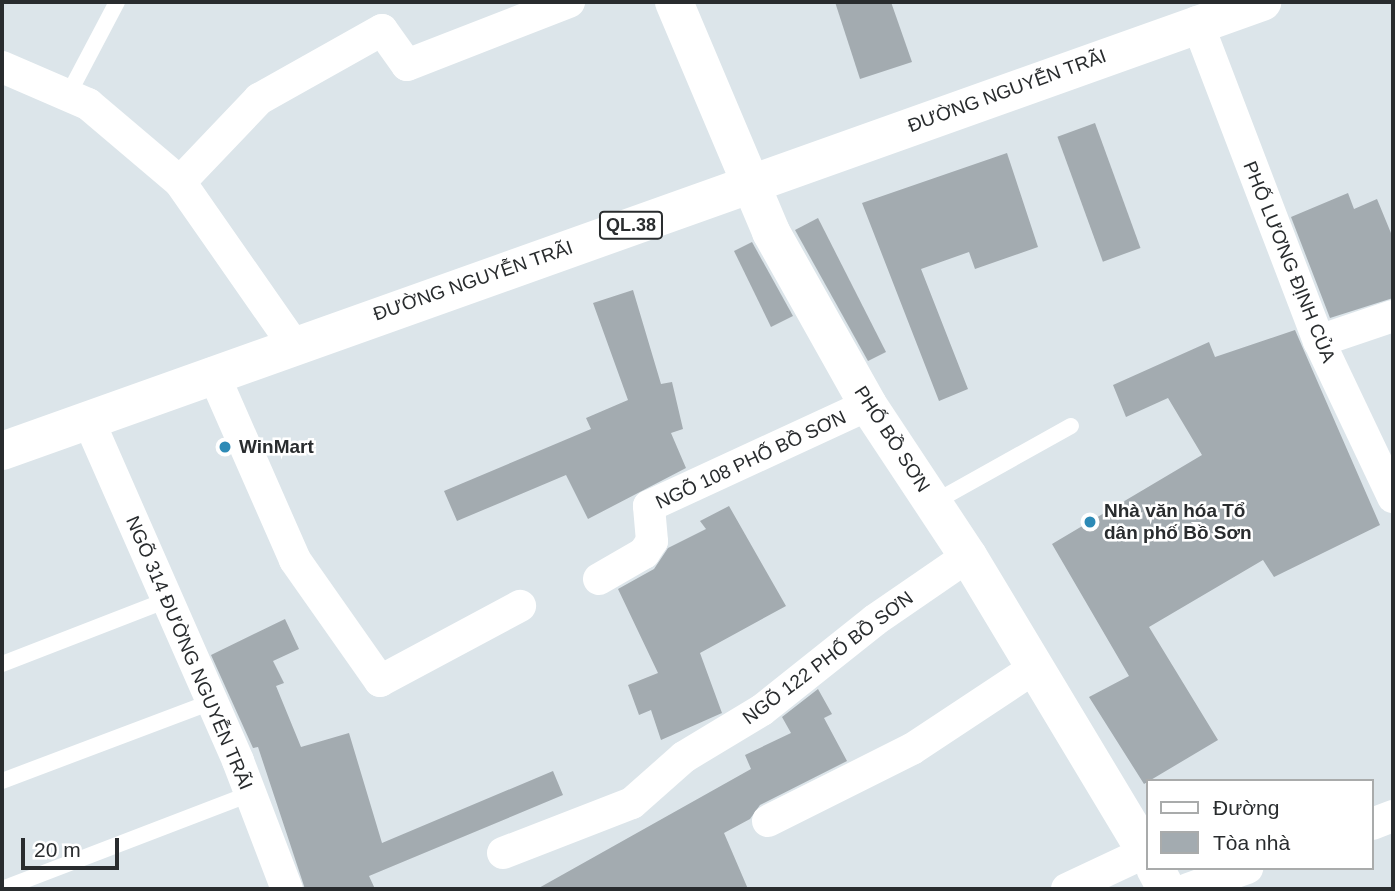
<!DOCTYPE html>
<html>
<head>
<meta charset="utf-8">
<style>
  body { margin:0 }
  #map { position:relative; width:1395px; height:891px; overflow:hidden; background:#dce5ea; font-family:Helvetica,sans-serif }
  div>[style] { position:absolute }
  .building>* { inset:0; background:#a3abb0; transform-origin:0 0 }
  .service>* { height:16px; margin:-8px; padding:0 8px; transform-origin:8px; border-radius:8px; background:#fff }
  .minor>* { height:32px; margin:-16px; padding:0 16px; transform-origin:16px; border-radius:16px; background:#fff }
  .tertiary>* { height:38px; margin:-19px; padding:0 19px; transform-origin:19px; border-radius:19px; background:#fff }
  .trunk>* { height:38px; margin:-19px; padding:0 19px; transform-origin:19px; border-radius:19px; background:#fff }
  .dots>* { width:19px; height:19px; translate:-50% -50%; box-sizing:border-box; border:4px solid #fff; border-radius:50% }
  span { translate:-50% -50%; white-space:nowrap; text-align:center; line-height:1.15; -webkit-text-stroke:5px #fff; paint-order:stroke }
  .shield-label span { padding:2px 5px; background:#fff; border:2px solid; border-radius:5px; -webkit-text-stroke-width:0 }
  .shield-label { font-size:18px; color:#292c2e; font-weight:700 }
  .street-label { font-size:19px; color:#292c2e }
  .poi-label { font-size:19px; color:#292c2e; font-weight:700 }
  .left { translate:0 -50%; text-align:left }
  .frame { position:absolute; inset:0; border:4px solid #292c2e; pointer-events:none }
  .legend { position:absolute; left:1146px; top:779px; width:228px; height:91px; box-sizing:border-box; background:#fff; border:2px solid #a9abab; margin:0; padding:9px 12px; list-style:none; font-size:21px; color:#292c2e }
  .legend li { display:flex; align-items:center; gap:14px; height:35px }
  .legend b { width:35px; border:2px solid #a9abab }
  .scale { position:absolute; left:21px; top:838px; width:98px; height:32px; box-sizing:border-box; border:4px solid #292c2e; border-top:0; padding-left:9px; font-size:21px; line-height:24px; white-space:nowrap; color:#292c2e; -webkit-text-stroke:5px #fff; paint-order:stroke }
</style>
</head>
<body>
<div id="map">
  <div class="building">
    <div style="clip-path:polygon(835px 2px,891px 2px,912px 62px,860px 79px)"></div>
    <div style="left:1095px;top:123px;width:133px;height:40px;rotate:70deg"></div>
    <div style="clip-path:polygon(1007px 153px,1038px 247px,975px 269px,969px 252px,921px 269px,968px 389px,939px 401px,862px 203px)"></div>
    <div style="clip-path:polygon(1348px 193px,1354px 209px,1377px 199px,1393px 238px,1393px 298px,1330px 318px,1291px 217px)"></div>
    <div style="clip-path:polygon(818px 218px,886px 352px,868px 361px,795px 230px)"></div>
    <div style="clip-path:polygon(752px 242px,793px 316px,771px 327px,734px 251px)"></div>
    <div style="clip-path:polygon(633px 290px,661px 384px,672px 382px,683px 429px,671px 433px,686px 468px,588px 519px,566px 475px,457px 521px,444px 491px,591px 429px,586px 418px,628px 400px,593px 303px)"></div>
    <div style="clip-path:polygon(1295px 330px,1380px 525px,1274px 577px,1263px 560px,1149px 627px,1218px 740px,1144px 784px,1089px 697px,1129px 676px,1052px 544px,1202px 455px,1168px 398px,1126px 417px,1113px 385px,1209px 342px,1215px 357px)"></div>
    <div style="clip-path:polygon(729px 506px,786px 606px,700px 653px,722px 713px,661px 740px,651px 710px,639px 715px,628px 685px,658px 673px,618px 589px,654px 569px,668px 548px,706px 529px,700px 521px)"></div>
    <div style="clip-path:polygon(285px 619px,299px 649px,273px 661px,284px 683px,276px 686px,301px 747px,349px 733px,382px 843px,553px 771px,563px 795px,369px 876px,375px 889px,305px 889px,258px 747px,253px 748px,211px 655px)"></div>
    <div style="clip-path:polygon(818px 689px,832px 714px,824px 718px,847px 761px,760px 805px,750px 819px,724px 833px,748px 889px,537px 889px,751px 769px,745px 755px,791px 733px,782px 717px)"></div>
  </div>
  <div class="service">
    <div style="left:68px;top:95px;width:105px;rotate:-62.2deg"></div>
    <div style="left:933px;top:503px;width:158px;rotate:-29.2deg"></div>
    <div style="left:2px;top:664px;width:177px;rotate:-21.2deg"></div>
    <div style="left:2px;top:781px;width:223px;rotate:-20.7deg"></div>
    <div style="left:2px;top:889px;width:266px;rotate:-21deg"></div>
  </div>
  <div class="minor">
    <div style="left:1197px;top:22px;width:342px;rotate:69.1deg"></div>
    <div style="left:1319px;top:341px;width:173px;rotate:64.6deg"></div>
    <div style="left:2px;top:67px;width:94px;rotate:23.3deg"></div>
    <div style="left:88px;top:104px;width:121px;rotate:40.3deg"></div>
    <div style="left:180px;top:182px;width:198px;rotate:55.1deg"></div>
    <div style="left:180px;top:182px;width:115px;rotate:-46.4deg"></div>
    <div style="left:259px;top:99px;width:141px;rotate:-29.3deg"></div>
    <div style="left:382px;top:30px;width:43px;rotate:54.5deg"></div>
    <div style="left:407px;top:65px;width:174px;rotate:-21.3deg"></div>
    <div style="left:1319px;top:341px;width:78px;rotate:-18.7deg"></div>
    <div style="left:213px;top:373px;width:204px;rotate:66.3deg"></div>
    <div style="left:295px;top:560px;width:148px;rotate:54.9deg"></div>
    <div style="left:380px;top:681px;width:159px;rotate:-28.2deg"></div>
    <div style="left:88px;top:419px;width:373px;rotate:66.3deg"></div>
    <div style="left:238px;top:761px;width:137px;rotate:69.1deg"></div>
    <div style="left:599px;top:579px;width:52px;rotate:-30deg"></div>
    <div style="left:644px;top:553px;width:14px;rotate:-56deg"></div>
    <div style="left:652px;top:541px;width:35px;rotate:-95deg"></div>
    <div style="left:649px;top:506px;width:241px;rotate:-24.8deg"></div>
    <div style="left:768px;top:821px;width:161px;rotate:-26.6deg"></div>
    <div style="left:912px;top:749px;width:149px;rotate:-33.5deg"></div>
    <div style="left:1372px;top:824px;width:22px;rotate:-21deg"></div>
    <div style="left:503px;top:853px;width:138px;rotate:-21.2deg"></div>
    <div style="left:632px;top:803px;width:69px;rotate:-41.5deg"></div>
    <div style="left:684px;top:757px;width:91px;rotate:-31.1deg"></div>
    <div style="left:762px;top:710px;width:144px;rotate:-38.5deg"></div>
    <div style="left:875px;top:620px;width:113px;rotate:-34.5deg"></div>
    <div style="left:1067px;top:889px;width:87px;rotate:-25.1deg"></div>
    <div style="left:1188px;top:889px;width:63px;rotate:-19.6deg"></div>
  </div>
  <div class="tertiary">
    <div style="left:674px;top:2px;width:250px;rotate:67.1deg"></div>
    <div style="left:771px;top:232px;width:198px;rotate:60.7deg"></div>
    <div style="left:868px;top:405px;width:181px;rotate:56.5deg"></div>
    <div style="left:968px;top:556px;width:350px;rotate:59deg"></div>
    <div style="left:1155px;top:868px;width:24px;rotate:62deg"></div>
  </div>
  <div class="trunk">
    <div style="left:2px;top:451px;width:1338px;rotate:-19.61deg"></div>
  </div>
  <div class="dots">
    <div style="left:225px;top:447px;background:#2d8ab6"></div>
    <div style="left:1090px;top:522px;background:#2d8ab6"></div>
  </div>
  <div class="shield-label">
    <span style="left:631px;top:225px">QL.38</span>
  </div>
  <div class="street-label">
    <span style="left:1007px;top:91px;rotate:-20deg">ĐƯỜNG NGUYỄN TRÃI</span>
    <span style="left:1289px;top:262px;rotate:68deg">PHỐ LƯƠNG ĐỊNH CỦA</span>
    <span style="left:473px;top:281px;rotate:-19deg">ĐƯỜNG NGUYỄN TRÃI</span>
    <span style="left:892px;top:439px;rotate:57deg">PHỐ BỒ SƠN</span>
    <span style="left:751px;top:460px;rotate:-25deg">NGÕ 108 PHỐ BỒ SƠN</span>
    <span style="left:189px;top:653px;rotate:67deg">NGÕ 314 ĐƯỜNG NGUYỄN TRÃI</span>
    <span style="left:828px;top:658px;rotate:-37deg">NGÕ 122 PHỐ BỒ SƠN</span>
  </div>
  <div class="poi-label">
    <span class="left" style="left:239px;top:447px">WinMart</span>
    <span class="left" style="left:1104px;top:522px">Nhà văn hóa Tổ<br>dân phố Bồ Sơn</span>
  </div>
  <div class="frame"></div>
  <ul class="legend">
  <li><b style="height:9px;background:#fff"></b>Đường</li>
  <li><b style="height:19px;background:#a3abb0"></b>Tòa nhà</li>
  </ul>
  <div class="scale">20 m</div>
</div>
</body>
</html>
